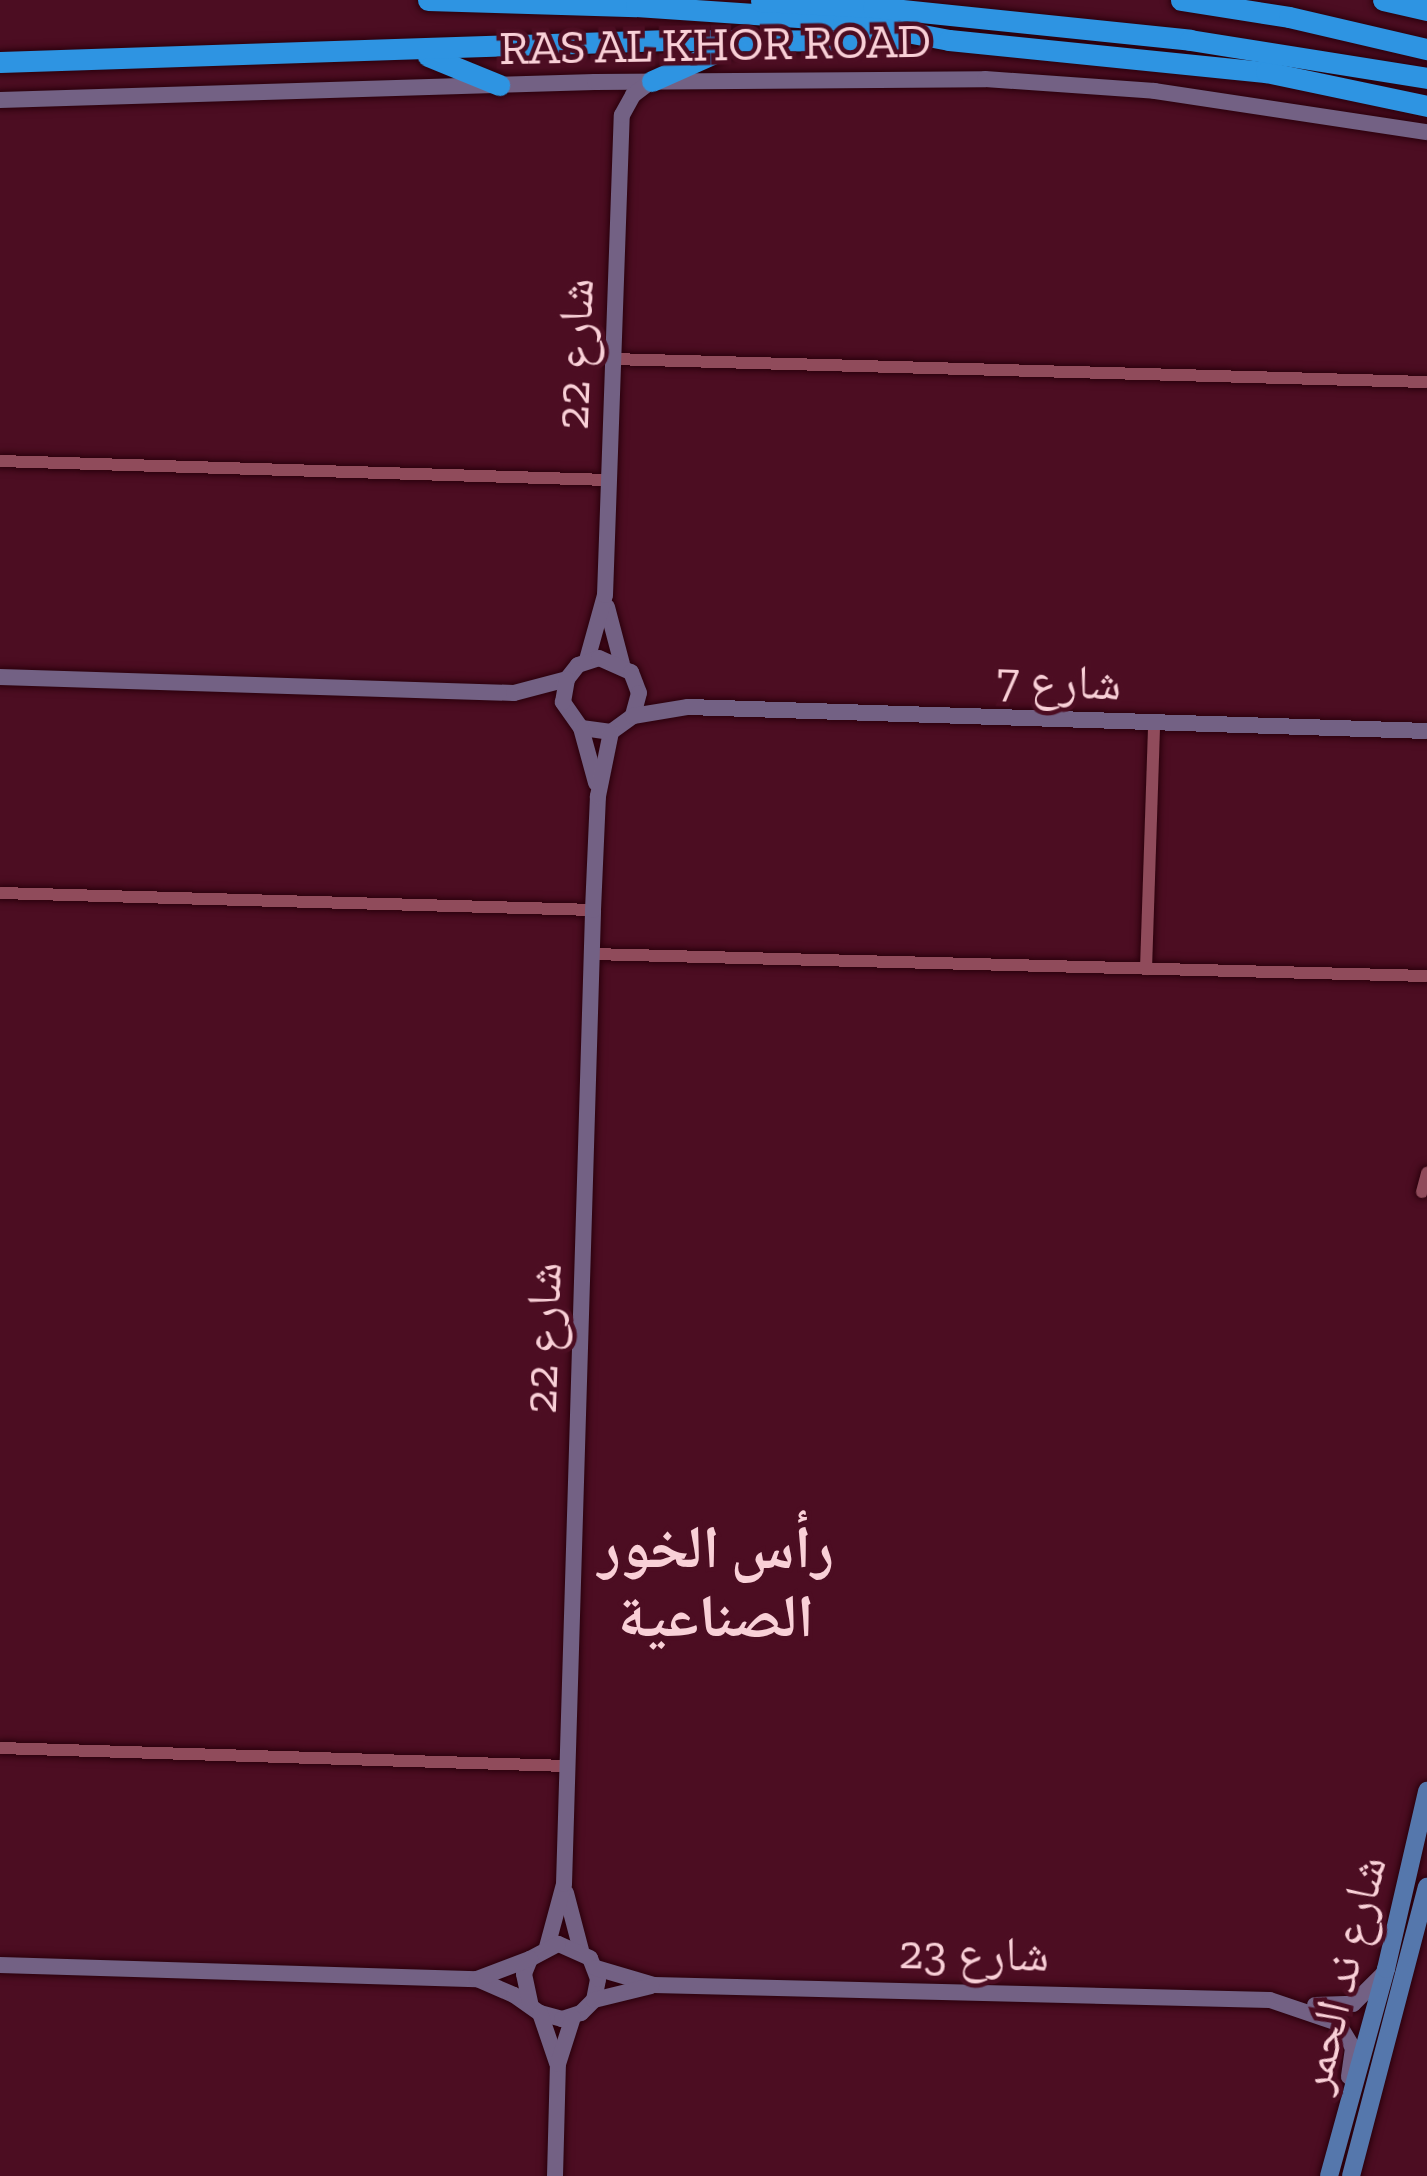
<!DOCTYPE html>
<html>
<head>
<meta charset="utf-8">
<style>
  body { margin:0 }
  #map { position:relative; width:1427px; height:2176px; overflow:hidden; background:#4c0d22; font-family:"Zilla Slab","Noto Naskh Arabic",serif }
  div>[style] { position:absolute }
  .roads { filter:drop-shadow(0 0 3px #2a000c) drop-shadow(0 0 3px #2a000c) }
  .street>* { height:12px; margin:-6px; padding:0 6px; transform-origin:6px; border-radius:6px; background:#904b5b }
  .secondary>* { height:16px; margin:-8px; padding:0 8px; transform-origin:8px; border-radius:8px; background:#736184 }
  .primary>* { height:18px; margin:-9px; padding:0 9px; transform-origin:9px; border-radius:9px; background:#5577ac }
  .highway>* { height:21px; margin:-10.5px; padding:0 10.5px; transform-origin:10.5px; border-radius:10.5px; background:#2e94e2 }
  span { translate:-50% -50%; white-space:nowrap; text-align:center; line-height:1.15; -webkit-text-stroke:9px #4c0d22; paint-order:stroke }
  .street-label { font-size:48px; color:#f9d0d7 }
  .district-label { font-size:60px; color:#f9d0d7; font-weight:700 }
</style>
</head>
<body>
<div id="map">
  <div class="roads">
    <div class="street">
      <div style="left:612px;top:359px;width:815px;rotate:1.62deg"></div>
      <div style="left:0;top:461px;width:609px;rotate:1.79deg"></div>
      <div style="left:0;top:893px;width:593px;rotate:1.64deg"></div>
      <div style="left:592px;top:954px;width:835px;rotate:1.51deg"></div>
      <div style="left:1146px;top:969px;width:246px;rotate:-88.1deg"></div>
      <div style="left:1422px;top:1192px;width:20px;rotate:-75deg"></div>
      <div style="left:0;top:1748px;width:567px;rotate:1.82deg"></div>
    </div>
    <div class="secondary">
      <div style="left:0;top:100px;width:595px;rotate:-1.73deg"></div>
      <div style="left:595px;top:82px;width:390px;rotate:-0.4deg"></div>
      <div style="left:985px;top:79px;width:170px;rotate:4deg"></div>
      <div style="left:1155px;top:91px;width:275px;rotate:8.6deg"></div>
      <div style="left:607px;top:607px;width:59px;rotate:75.3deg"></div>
      <div style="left:587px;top:660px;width:67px;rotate:-74.5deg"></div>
      <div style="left:605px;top:595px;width:480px;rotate:-88deg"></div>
      <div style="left:622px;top:115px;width:23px;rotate:-61deg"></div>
      <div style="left:633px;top:95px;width:21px;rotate:-37deg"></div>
      <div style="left:0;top:677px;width:514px;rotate:1.78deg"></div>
      <div style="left:514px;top:693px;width:55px;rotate:-14.8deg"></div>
      <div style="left:567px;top:679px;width:18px;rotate:-52deg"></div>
      <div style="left:578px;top:665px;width:22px;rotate:-18deg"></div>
      <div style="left:599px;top:658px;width:35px;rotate:24deg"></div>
      <div style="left:631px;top:672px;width:22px;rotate:69deg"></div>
      <div style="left:639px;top:693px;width:24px;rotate:105deg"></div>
      <div style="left:633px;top:716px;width:27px;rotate:144deg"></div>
      <div style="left:611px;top:732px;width:30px;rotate:-172deg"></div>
      <div style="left:581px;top:728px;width:32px;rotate:-125deg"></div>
      <div style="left:563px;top:702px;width:23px;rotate:-80deg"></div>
      <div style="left:633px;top:716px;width:56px;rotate:-9.3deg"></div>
      <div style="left:688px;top:707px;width:739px;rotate:1.86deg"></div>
      <div style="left:581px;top:728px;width:57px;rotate:74.7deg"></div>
      <div style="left:566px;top:1893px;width:59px;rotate:75.3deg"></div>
      <div style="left:547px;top:1947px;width:65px;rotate:-74.9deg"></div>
      <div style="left:564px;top:1884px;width:974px;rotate:-88.29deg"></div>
      <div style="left:593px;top:910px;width:114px;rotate:-87.5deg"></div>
      <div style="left:598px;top:796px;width:65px;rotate:-78.5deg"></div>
      <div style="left:0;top:1965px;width:477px;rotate:1.7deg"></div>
      <div style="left:477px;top:1979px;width:40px;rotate:23.4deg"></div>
      <div style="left:514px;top:1995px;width:32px;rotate:35deg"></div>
      <div style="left:540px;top:2013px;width:23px;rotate:15deg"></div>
      <div style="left:562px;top:2019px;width:20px;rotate:-18deg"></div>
      <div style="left:581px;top:2013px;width:18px;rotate:-45deg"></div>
      <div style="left:594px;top:2000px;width:21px;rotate:-79deg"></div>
      <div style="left:598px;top:1979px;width:22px;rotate:-111deg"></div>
      <div style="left:590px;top:1958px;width:35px;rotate:-156deg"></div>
      <div style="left:558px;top:1944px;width:32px;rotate:152deg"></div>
      <div style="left:530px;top:1959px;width:16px;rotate:112deg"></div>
      <div style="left:524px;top:1974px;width:33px;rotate:78deg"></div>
      <div style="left:596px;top:1968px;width:60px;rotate:16.3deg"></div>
      <div style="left:654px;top:1985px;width:616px;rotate:1.39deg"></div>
      <div style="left:1270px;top:2000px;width:72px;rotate:18.7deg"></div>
      <div style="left:1338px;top:2023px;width:29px;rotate:59deg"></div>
      <div style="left:1353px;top:2048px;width:29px;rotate:98deg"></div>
      <div style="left:477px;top:1979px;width:57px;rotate:-20.7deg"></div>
      <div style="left:594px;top:2000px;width:59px;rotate:-13.8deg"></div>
      <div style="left:1315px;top:2005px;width:38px;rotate:-2deg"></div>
      <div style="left:1353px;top:2004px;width:42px;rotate:-45deg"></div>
      <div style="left:540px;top:2013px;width:53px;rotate:71.2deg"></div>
      <div style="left:555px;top:2176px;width:112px;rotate:-88.5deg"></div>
      <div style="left:558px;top:2064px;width:49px;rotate:-72.3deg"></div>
    </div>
    <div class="primary">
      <div style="left:1329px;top:2176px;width:215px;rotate:-74.6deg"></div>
      <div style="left:1386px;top:1969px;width:183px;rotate:-77deg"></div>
      <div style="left:1351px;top:2176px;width:299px;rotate:-75.3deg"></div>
    </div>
    <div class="highway">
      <div style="left:428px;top:0;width:208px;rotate:1.7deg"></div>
      <div style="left:636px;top:6px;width:207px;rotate:3.9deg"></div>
      <div style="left:843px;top:20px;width:108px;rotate:10.7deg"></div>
      <div style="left:949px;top:40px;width:319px;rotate:5.8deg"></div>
      <div style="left:1266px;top:72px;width:165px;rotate:11.9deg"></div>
      <div style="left:1181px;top:0;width:109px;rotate:8.9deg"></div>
      <div style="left:1289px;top:17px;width:142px;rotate:13.1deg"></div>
      <div style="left:1383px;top:0;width:45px;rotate:12.8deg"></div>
      <div style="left:761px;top:1px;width:112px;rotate:3.1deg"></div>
      <div style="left:873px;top:7px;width:319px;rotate:5.9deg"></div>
      <div style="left:1190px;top:40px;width:240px;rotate:9.1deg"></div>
      <div style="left:428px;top:56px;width:77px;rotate:22.2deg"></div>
      <div style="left:0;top:62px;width:669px;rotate:-1.88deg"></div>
      <div style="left:669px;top:40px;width:230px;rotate:0.2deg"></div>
      <div style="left:652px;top:81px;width:89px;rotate:-24deg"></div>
    </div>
  </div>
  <div class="street-label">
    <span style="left:715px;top:44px;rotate:-1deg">RAS AL KHOR ROAD</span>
    <span style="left:574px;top:354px;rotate:-88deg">شارع 22</span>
    <span style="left:1059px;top:681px;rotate:2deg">شارع 7</span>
    <span style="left:542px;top:1338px;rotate:-88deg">شارع 22</span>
    <span style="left:974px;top:1953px;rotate:1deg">شارع 23</span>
    <span style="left:1341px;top:1974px;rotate:-76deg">شارع ند الحمر</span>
  </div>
  <div class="district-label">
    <span style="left:716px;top:1582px">رأس الخور<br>الصناعية</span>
  </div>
</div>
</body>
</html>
